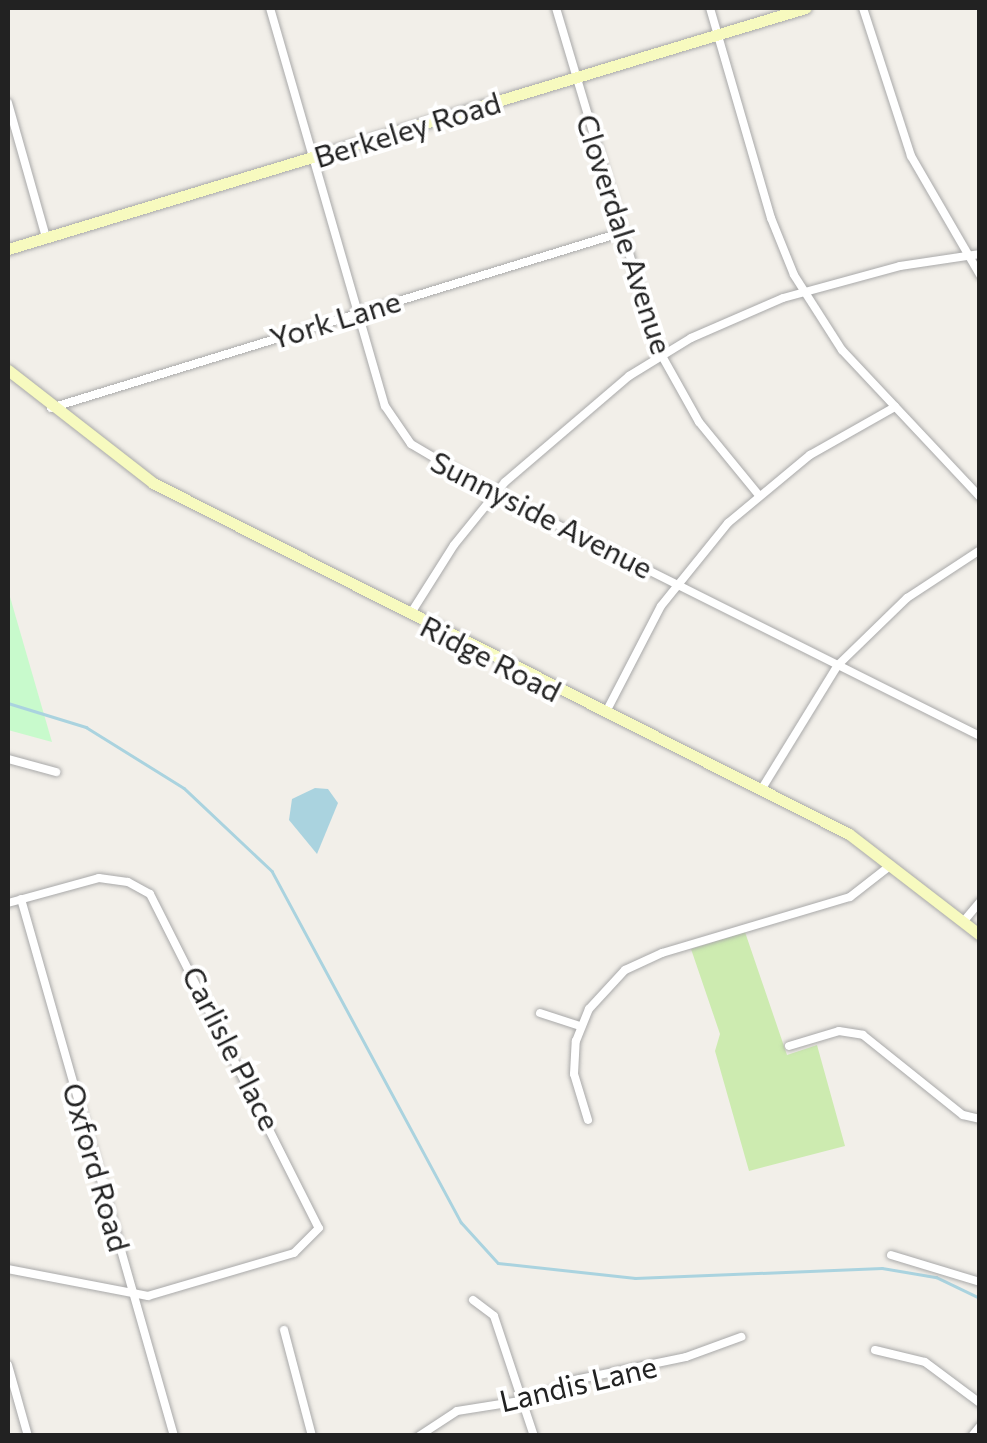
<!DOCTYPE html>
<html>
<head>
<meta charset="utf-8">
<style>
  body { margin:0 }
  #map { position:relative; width:987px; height:1443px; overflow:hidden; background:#f2efe9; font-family:Commissioner,sans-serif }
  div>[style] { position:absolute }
  .grass>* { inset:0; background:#cdebb0 }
  .park>* { inset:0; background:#c8facc }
  .water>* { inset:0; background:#aad3df }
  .stream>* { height:2.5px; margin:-1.25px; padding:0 1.25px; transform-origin:1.25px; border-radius:1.25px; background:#aad3df }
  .roads { filter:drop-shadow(0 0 2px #a9a9a9) drop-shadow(0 0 2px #a9a9a9) }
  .street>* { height:8px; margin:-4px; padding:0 4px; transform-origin:4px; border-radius:4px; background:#fff }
  .secondary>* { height:11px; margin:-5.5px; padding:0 5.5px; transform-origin:5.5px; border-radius:5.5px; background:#f7fabf }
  span { translate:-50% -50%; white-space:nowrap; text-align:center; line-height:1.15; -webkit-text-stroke:8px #fff; paint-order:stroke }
  .street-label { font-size:30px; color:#222 }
  .frame { position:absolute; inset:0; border:10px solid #222; pointer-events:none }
</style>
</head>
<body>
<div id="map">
  <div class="grass">
    <div style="clip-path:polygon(745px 932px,787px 1055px,817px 1045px,845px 1146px,749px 1171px,715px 1051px,720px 1034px,691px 949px)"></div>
  </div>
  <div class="park">
    <div style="clip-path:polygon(8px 590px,52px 742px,8px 730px)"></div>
  </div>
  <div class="water">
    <div style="clip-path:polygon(315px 788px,328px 789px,338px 803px,317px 854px,289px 820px,292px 799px)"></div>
  </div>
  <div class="stream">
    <div style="left:8px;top:703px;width:82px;rotate:17.1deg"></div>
    <div style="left:86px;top:727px;width:115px;rotate:31.9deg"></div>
    <div style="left:184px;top:788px;width:121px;rotate:43.3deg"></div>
    <div style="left:272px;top:871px;width:399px;rotate:61.7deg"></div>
    <div style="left:461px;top:1222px;width:55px;rotate:47.9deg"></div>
    <div style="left:498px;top:1263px;width:138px;rotate:6.2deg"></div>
    <div style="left:635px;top:1278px;width:247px;rotate:-2.3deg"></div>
    <div style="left:882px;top:1268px;width:55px;rotate:9.5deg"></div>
    <div style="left:936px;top:1277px;width:49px;rotate:25.5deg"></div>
  </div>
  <div class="roads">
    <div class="street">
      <div style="left:270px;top:8px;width:414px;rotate:73.9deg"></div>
      <div style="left:385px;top:406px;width:46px;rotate:55.6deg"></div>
      <div style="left:411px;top:444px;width:99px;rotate:30.5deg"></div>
      <div style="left:496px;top:494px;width:541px;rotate:26.57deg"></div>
      <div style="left:556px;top:8px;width:354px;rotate:73.4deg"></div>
      <div style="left:657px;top:347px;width:86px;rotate:60.8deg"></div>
      <div style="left:699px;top:422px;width:93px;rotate:50.7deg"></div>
      <div style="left:710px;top:8px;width:219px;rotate:73.8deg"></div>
      <div style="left:771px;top:218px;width:61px;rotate:68deg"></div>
      <div style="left:794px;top:275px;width:89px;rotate:57.4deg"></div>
      <div style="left:842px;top:350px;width:202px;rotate:46.8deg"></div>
      <div style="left:863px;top:8px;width:156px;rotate:72deg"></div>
      <div style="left:911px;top:156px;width:138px;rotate:59.9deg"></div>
      <div style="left:8px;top:103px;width:139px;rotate:74.2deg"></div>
      <div style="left:51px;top:408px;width:595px;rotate:-17.1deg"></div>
      <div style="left:411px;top:613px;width:80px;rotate:-57.7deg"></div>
      <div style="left:454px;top:545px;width:81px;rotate:-51deg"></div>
      <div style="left:505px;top:482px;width:163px;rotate:-40.5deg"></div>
      <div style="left:629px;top:376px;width:73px;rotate:-31.5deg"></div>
      <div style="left:691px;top:338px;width:100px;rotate:-23.5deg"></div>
      <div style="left:783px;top:298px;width:121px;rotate:-15.3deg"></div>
      <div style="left:900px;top:266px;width:81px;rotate:-8.5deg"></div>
      <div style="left:606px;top:712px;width:119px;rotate:-62.6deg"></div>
      <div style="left:661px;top:606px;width:107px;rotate:-51.1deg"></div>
      <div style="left:728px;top:523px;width:107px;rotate:-39.7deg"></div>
      <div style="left:810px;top:455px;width:98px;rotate:-29.5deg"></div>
      <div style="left:8px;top:759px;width:50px;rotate:15.2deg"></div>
      <div style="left:761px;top:790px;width:147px;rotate:-58.4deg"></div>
      <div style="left:838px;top:665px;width:96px;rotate:-44.2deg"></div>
      <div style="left:907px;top:598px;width:87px;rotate:-33.3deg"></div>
      <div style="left:21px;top:899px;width:558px;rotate:74.1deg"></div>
      <div style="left:8px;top:903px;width:94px;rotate:-15.4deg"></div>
      <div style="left:99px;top:878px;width:29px;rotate:8deg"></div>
      <div style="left:128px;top:882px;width:25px;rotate:29deg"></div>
      <div style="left:150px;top:894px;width:374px;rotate:63.2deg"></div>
      <div style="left:319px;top:1228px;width:35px;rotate:135deg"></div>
      <div style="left:294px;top:1253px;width:152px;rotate:163.6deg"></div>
      <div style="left:148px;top:1296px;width:143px;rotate:-169.1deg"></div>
      <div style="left:963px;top:922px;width:26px;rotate:-50deg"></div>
      <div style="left:540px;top:1013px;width:42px;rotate:18deg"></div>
      <div style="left:789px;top:1046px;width:52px;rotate:-16.7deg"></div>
      <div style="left:839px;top:1031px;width:24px;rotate:9deg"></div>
      <div style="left:863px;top:1035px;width:128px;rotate:38.7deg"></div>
      <div style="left:963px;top:1115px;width:17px;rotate:13deg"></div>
      <div style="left:588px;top:1120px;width:48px;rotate:-106.9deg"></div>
      <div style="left:574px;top:1074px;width:33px;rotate:-87deg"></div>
      <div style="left:576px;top:1041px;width:35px;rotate:-68deg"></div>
      <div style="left:589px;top:1009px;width:53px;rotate:-47.3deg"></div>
      <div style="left:625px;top:970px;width:41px;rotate:-24.7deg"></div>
      <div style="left:662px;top:953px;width:196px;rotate:-16.6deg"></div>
      <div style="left:850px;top:897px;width:52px;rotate:-38deg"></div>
      <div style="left:891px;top:1255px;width:93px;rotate:16.9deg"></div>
      <div style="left:473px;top:1300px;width:26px;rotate:37deg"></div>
      <div style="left:494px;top:1316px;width:126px;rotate:71.6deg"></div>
      <div style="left:284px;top:1330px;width:110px;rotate:75.2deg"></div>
      <div style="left:875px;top:1350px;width:51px;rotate:13.5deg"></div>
      <div style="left:925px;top:1362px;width:69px;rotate:36.7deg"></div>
      <div style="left:8px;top:1365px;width:74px;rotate:74.3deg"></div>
      <div style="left:419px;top:1436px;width:45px;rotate:-33.3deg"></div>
      <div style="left:457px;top:1411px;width:83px;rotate:-9deg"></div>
      <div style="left:539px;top:1398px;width:35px;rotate:-29deg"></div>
      <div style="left:570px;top:1381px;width:118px;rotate:-11.7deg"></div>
      <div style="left:686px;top:1357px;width:59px;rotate:-20deg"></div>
      <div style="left:972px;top:1436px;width:13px;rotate:-51deg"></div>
    </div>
    <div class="secondary">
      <div style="left:8px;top:249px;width:833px;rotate:-16.82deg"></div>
      <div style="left:8px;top:370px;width:184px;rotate:37.9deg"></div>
      <div style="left:153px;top:483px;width:779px;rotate:26.76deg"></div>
      <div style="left:849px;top:834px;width:165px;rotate:37.6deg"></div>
    </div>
  </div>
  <div class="street-label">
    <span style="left:407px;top:129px;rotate:-17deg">Berkeley Road</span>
    <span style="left:625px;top:234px;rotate:72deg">Cloverdale Avenue</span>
    <span style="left:335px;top:319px;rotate:-17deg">York Lane</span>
    <span style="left:542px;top:514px;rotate:27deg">Sunnyside Avenue</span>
    <span style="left:491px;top:658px;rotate:27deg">Ridge Road</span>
    <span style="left:232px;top:1048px;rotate:63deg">Carlisle Place</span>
    <span style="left:97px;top:1167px;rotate:74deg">Oxford Road</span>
    <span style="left:578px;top:1383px;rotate:-13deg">Landis Lane</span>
  </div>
  <div class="frame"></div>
</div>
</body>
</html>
